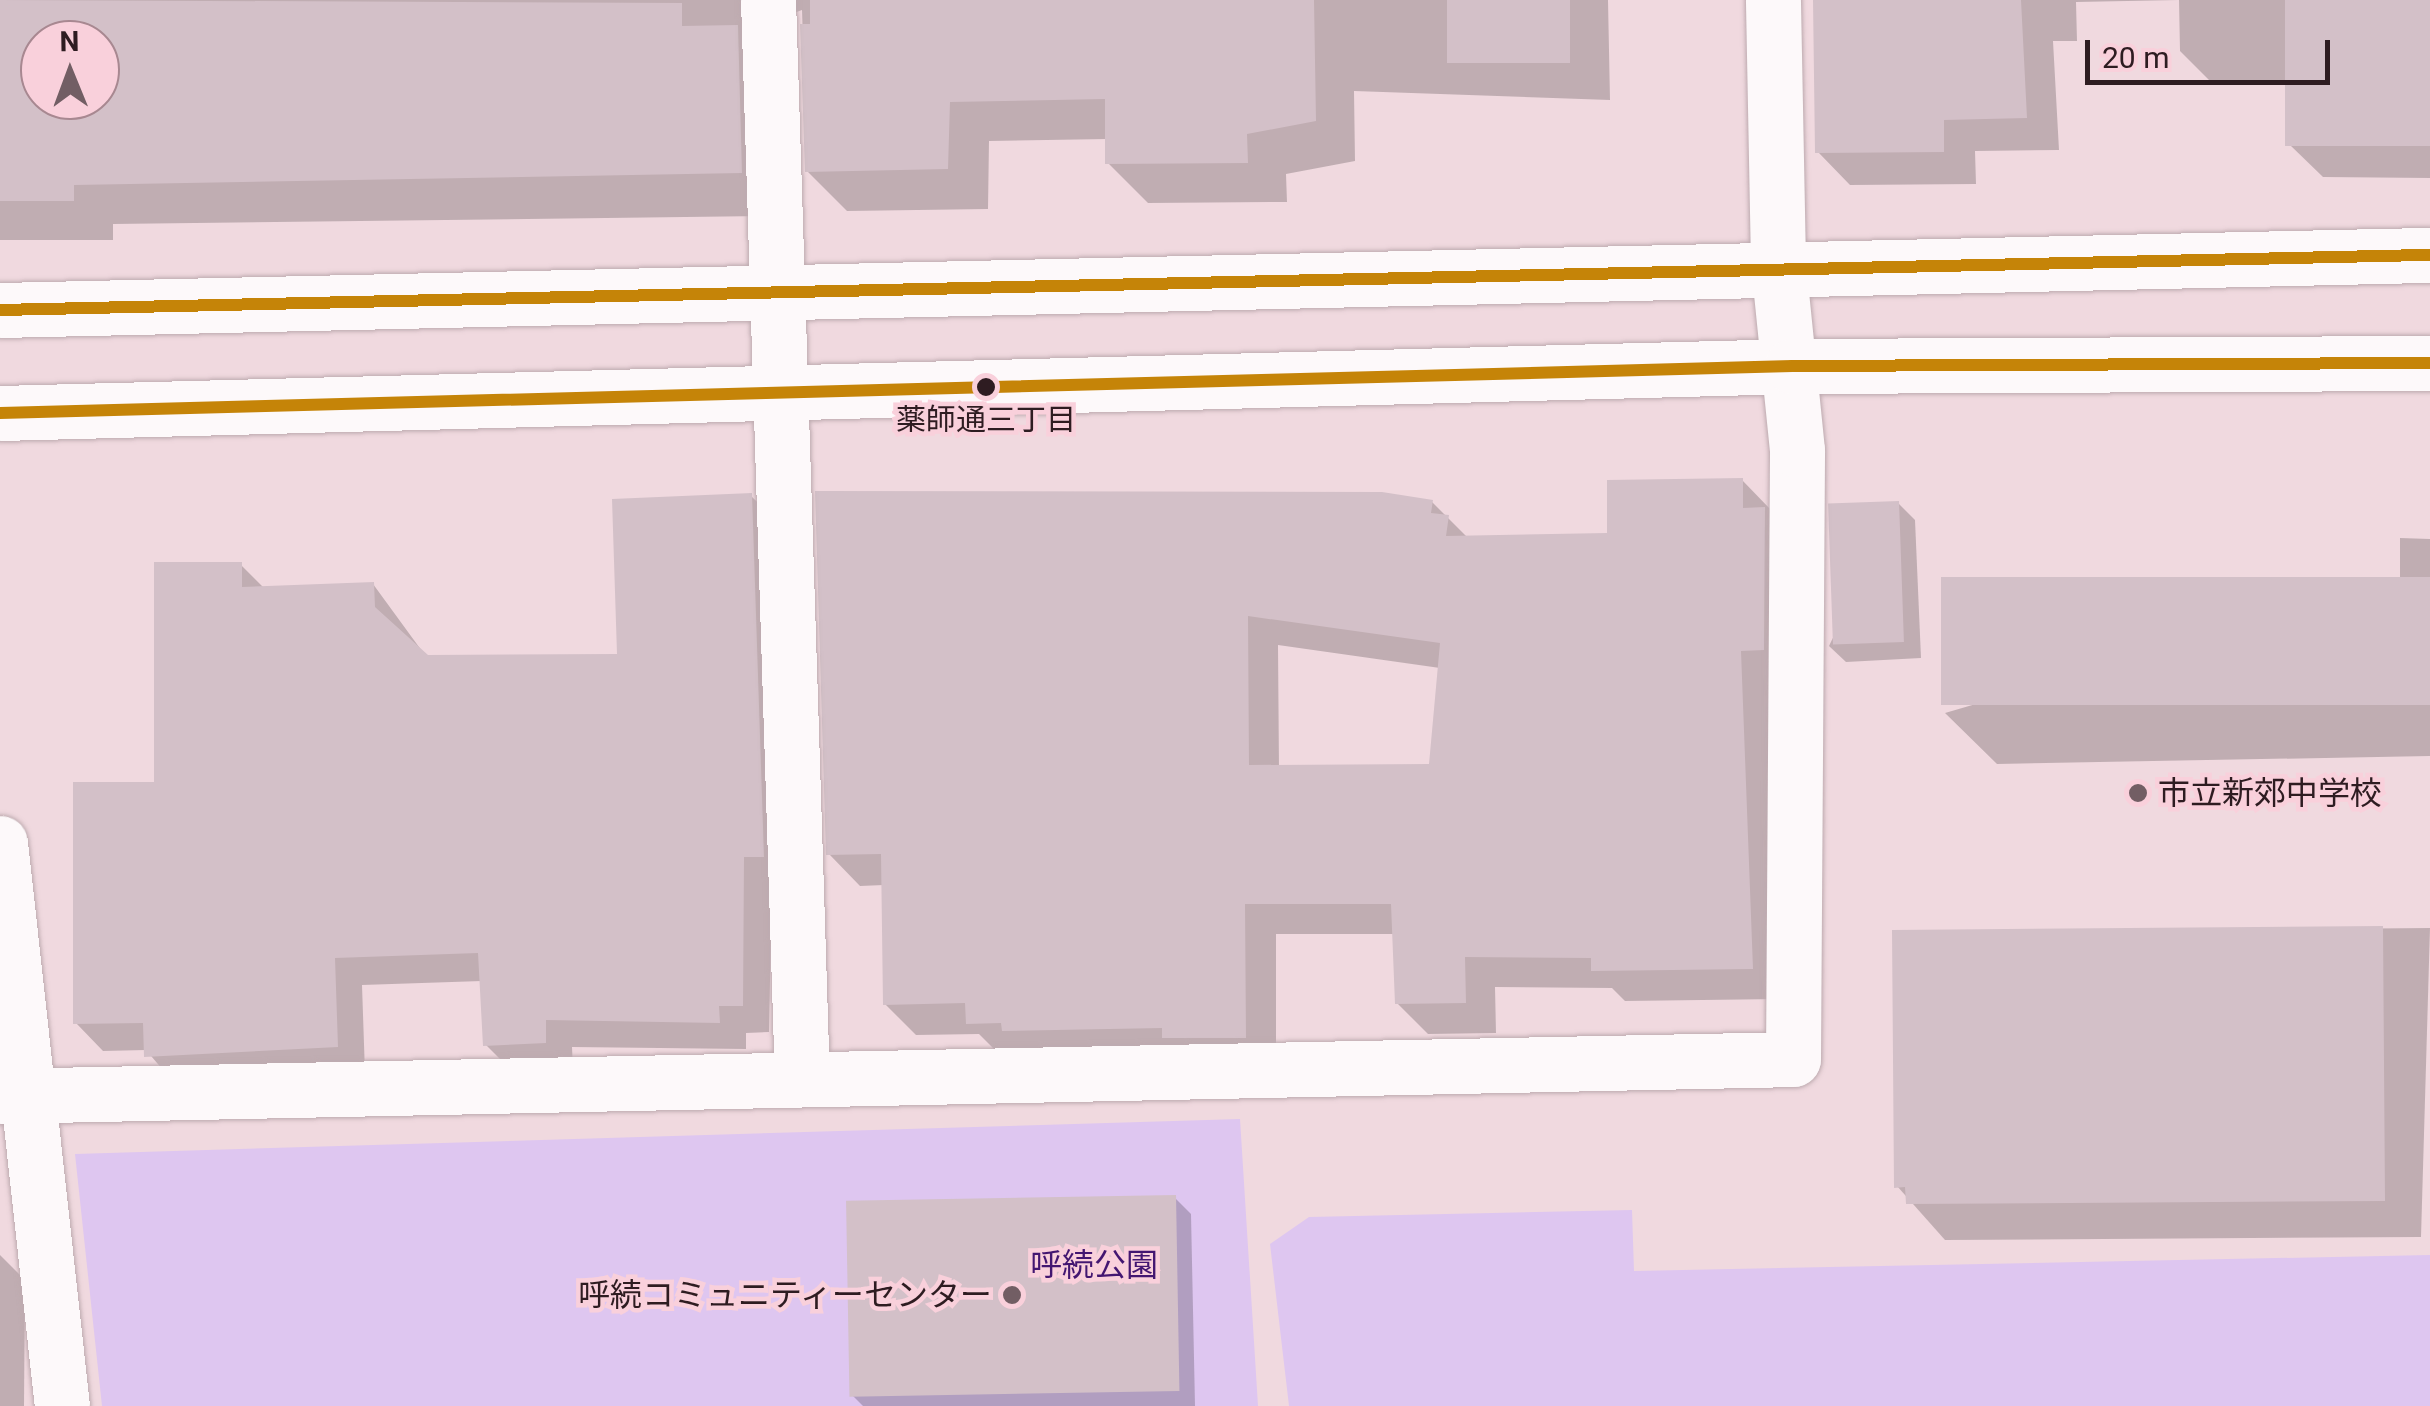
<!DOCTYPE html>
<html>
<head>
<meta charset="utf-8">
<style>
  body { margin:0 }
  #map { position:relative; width:2430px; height:1406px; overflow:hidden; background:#f0d9df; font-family:Roboto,"Noto Sans JP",sans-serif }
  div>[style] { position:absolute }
  .green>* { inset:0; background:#dec6f0 }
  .shadow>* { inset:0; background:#0003 }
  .building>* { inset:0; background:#d3c0c8; transform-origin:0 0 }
  .roads { filter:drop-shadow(0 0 2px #bdaaaf) drop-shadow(0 0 2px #bdaaaf) }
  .minor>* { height:55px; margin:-27.5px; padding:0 27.5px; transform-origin:27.5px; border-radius:27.5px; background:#fdf9fa }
  .primary>* { height:55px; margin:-27.5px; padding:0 27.5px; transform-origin:27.5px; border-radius:27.5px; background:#fdf9fa }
  .bus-1>* { height:12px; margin:-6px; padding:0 6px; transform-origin:6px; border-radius:6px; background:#c58408 }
  .dots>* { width:28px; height:28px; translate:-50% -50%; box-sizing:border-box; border:5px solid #f9d0db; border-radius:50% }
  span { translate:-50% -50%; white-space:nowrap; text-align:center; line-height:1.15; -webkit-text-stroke:9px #f9d0db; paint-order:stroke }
  .bus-label { font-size:30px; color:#2e1c21 }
  .poi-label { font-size:32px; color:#2e1c21 }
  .left { translate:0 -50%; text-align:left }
  .right { translate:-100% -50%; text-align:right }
  .park-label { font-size:32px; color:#431671 }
  .north { position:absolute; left:20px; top:20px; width:100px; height:100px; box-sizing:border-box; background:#f9d0db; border:2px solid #a88891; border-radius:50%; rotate:359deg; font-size:28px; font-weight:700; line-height:40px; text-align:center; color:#2e1c21 }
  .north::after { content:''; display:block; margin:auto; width:35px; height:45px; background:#725e64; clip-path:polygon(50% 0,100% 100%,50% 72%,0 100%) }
  .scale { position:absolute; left:2085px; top:40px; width:245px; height:45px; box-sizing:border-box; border:5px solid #2e1c21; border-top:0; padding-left:12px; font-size:30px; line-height:35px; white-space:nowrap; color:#2e1c21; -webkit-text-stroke:8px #f9d0db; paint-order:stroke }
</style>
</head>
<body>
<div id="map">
  <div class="green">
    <div style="clip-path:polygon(1240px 1119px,1258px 1406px,102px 1406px,75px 1154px)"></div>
    <div style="clip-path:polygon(1632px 1210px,1634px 1271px,2430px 1255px,2430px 1406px,1289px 1406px,1270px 1244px,1309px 1217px)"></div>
  </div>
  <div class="shadow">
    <div style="clip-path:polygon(evenodd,0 0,1608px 0,1610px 100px,1354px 91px,1355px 161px,1286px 174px,1287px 202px,1148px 203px,1108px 163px,1108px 139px,989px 141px,988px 209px,847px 211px,807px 171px,802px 10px,791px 14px,767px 216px,113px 224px,113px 240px,0 240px,0 0,40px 40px,100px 40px,100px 100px,40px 100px,40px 40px)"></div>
    <div style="clip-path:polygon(1816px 0,2430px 0,2430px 178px,2323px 177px,2290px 145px,2289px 81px,2212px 83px,2180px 51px,2179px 0,2076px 2px,2077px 41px,2053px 41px,2059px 150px,1975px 151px,1976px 184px,1850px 185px,1818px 152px)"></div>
    <div style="clip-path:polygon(evenodd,1742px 480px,1773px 512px,1783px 999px,1625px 1001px,1612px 988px,1495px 987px,1496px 1033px,1428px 1034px,1397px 1003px,1395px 934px,1276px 934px,1276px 1068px,999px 1054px,979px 1034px,916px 1035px,885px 1004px,884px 885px,860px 886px,829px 854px,1432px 502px,1468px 538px,1610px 535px,1742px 480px,1278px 645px,1440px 668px,1432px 766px,1279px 768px,1278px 645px)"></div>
    <div style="clip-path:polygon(751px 496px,779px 523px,769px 1032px,746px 1033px,746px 1049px,572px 1047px,573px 1070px,513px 1072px,485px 1044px,482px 981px,362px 985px,365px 1073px,174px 1083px,146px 1050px,103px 1051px,76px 1023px,241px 565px,265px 589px,373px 584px,427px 658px,620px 657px)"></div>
    <div style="clip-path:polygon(1898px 503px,1915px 520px,1921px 658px,1846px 662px,1829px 646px)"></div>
    <div style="clip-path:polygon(2400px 538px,2430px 539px,2430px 756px,1997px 764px,1945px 713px,2400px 580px)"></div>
    <div style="clip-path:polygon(2430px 928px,2421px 1237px,1945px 1240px,1897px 1186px,1895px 933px)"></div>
    <div style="clip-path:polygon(1174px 1197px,1191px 1214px,1195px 1406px,863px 1406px,851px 1394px)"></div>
    <div style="clip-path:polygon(0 1255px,25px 1280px,24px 1406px,0 1406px)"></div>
  </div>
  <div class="building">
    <div style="clip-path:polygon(evenodd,0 0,682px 3px,682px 26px,738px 25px,742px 173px,74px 185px,74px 201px,0 201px,0 0,40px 40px,100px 40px,100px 100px,40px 100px,40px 40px)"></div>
    <div style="clip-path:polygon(810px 0,1314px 0,1316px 121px,1247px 134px,1248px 163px,1105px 164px,1105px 99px,950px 102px,948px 169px,805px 172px,800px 24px,810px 24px)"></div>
    <div style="left:1447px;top:0;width:123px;height:63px"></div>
    <div style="clip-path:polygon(1813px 0,2021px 0,2027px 118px,1944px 120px,1944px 152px,1815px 153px)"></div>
    <div style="left:2285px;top:0;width:145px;height:146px"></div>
    <div style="clip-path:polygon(evenodd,1743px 478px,1743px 508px,1765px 507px,1764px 650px,1741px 651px,1753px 969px,1591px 971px,1591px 958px,1465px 957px,1466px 1003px,1395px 1004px,1391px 904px,1245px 904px,1246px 1038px,1162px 1038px,1162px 1028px,1002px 1031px,1001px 1023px,966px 1024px,965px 1003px,883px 1005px,881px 854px,826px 855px,815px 491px,1382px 492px,1433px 500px,1431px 513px,1449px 515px,1446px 536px,1607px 533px,1607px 480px,1743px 478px,1248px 616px,1440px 643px,1429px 764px,1249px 765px,1248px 616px)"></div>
    <div style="clip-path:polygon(752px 493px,764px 857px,744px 857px,743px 1006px,719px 1006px,720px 1023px,546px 1020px,546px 1043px,483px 1046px,478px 953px,335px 958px,338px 1047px,144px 1057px,143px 1023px,73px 1024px,73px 782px,154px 782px,154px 562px,242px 562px,242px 587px,374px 582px,375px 607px,428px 655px,617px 654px,612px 499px)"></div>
    <div style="left:1899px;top:501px;width:141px;height:71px;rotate:88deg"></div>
    <div style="left:2430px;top:577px;width:128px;height:489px;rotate:90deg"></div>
    <div style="clip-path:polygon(2383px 926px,2385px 1201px,1906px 1204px,1905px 1187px,1894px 1188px,1892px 930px)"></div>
    <div style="left:1176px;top:1195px;width:196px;height:330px;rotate:89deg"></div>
  </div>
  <div class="roads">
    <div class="minor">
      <div style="left:768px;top:0;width:1080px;rotate:88.2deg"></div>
      <div style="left:0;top:843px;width:566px;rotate:83.72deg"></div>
      <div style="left:0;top:1096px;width:1793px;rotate:-1.18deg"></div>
      <div style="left:1793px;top:1059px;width:609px;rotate:-89.62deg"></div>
      <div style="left:1797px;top:450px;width:188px;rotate:-95.8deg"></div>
      <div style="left:1778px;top:263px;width:263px;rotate:-91.1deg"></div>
    </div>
    <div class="primary">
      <div style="left:0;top:310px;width:2431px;rotate:-1.3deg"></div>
      <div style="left:0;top:413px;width:1793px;rotate:-1.5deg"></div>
      <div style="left:1792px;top:366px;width:638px;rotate:-0.27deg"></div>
    </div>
  </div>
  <div class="bus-1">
    <div style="left:0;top:310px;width:2431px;rotate:-1.3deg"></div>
    <div style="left:0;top:413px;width:1793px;rotate:-1.5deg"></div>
    <div style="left:1792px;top:366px;width:638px;rotate:-0.27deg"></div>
  </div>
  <div class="dots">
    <div style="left:986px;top:387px;background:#2e1c21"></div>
    <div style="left:2138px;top:793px;background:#725e64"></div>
    <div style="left:1012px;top:1295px;background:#725e64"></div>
  </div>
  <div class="bus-label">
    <span style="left:986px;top:420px">薬師通三丁目</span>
  </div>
  <div class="poi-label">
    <span class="left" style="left:2158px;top:793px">市立新郊中学校</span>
    <span class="right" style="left:992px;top:1295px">呼続コミュニティーセンター</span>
  </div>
  <div class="park-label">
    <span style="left:1094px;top:1265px">呼続公園</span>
  </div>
  <div class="north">N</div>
  <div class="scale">20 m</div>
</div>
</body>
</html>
